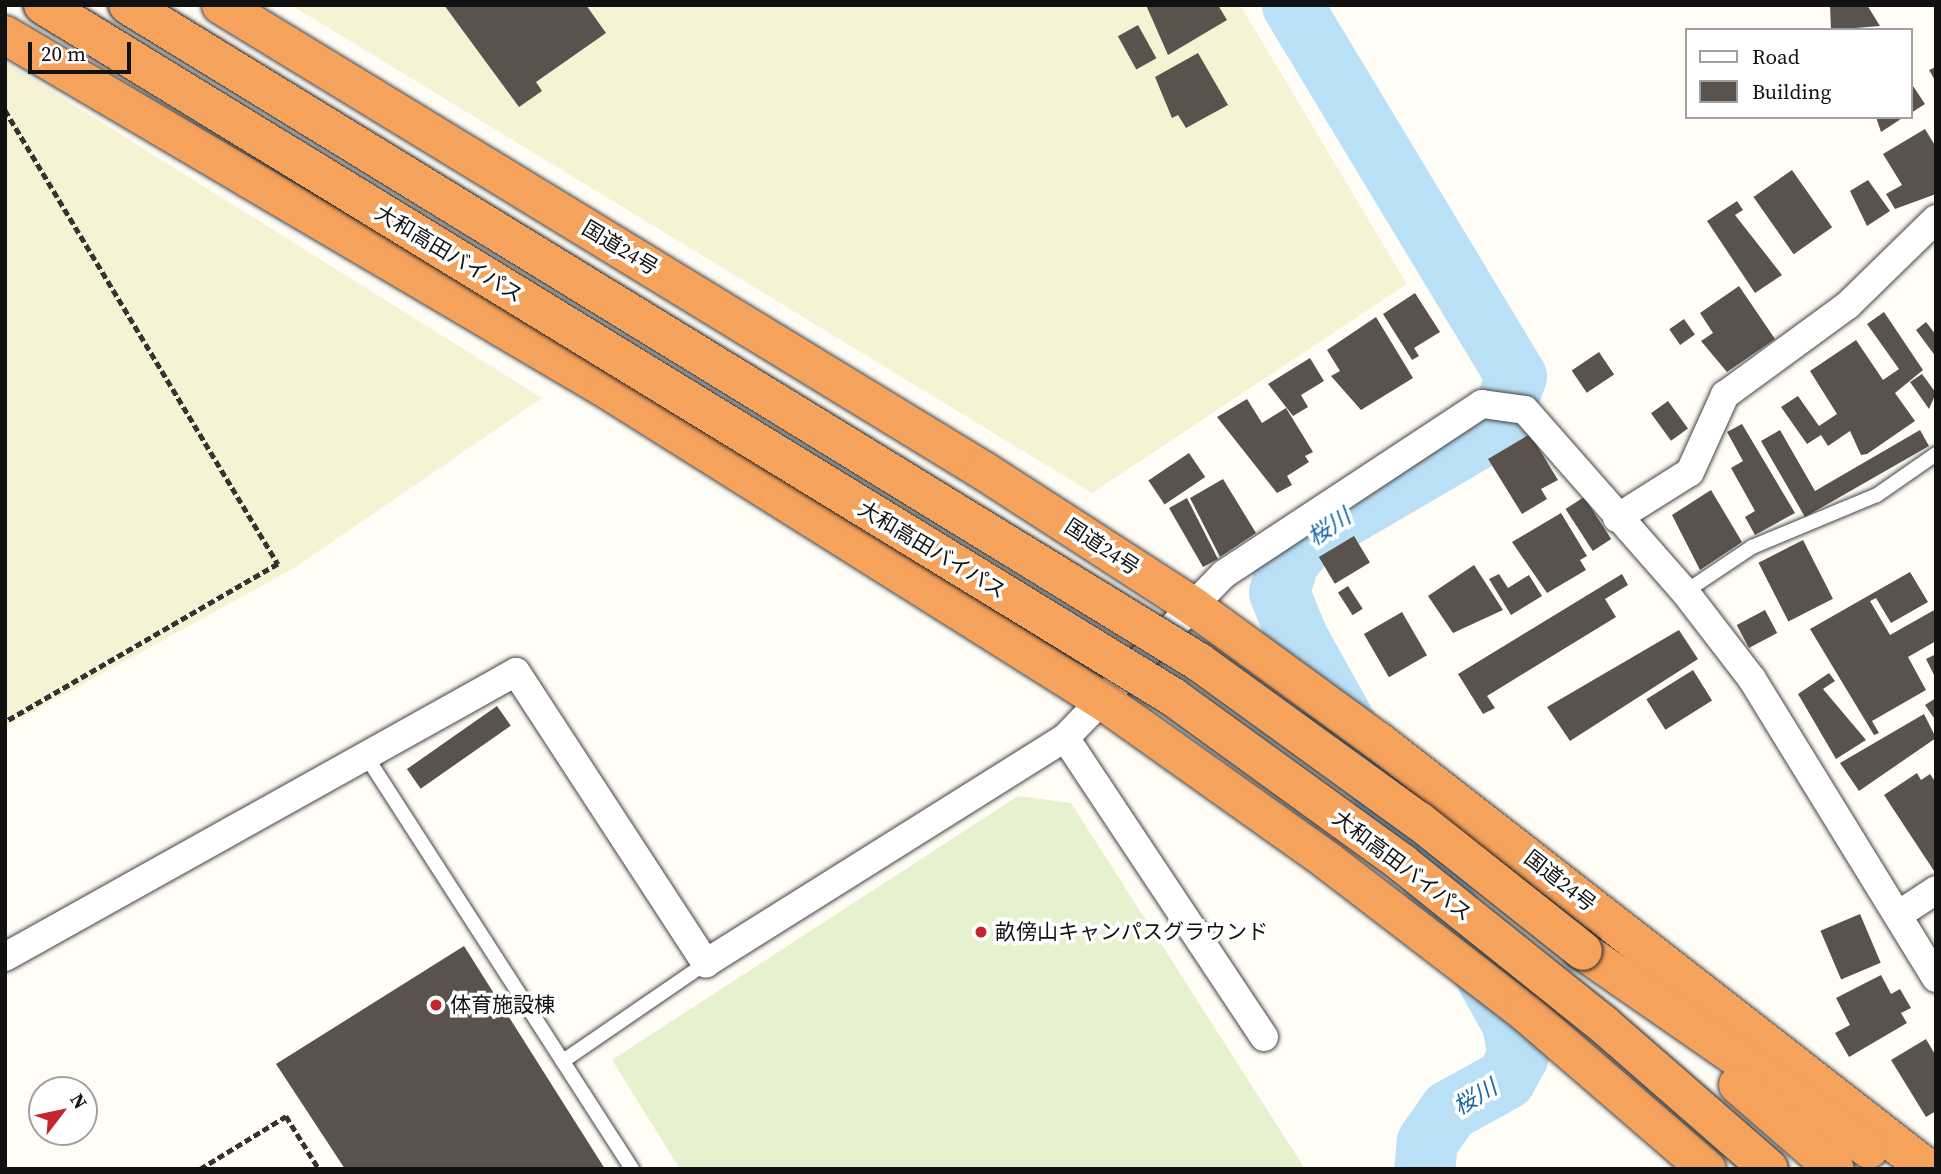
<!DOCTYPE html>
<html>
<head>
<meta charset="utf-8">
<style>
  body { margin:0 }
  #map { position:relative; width:1941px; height:1174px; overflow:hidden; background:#fffdf5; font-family:"Source Serif 4","Noto Sans JP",serif }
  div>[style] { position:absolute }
  .farmland>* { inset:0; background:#f6f3d4 }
  .pitch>* { inset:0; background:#e6f2cf }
  .river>* { height:61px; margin:-30.5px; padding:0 30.5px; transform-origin:30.5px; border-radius:30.5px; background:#b9e0f7 }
  .building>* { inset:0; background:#5a524d; transform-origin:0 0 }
  .path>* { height:4.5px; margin-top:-2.25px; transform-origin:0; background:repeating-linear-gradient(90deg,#333 0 7px,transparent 0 10.5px) }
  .roads { filter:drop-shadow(0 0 2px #444) drop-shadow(0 0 2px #444) }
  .lane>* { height:14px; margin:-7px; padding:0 7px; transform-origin:7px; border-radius:7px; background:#fff }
  .street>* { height:28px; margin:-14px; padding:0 14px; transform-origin:14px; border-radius:14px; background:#fff }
  .highway>* { height:38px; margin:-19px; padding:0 19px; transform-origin:19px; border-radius:19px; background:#f5a25d }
  .bridges { filter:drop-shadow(0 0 2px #222) drop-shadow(0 0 2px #222) }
  .highway-bridge>* { height:38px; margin:-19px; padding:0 19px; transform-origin:19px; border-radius:19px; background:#f5a25d }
  .dots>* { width:19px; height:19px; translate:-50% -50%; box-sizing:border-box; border:4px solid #fff; border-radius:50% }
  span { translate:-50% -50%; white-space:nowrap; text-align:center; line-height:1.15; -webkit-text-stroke:7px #fff; paint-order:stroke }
  .street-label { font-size:21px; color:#111 }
  .poi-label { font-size:21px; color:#111 }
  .left { translate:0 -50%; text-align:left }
  .water-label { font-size:23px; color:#1768a6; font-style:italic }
  .frame { position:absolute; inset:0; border:7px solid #111; pointer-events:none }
  .legend { position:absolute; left:1685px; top:28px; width:228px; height:91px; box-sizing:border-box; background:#fff; border:2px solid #a0a0a0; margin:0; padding:9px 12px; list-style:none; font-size:21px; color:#111 }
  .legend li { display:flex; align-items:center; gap:14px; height:35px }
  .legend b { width:35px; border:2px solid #a0a0a0 }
  .north { position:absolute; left:28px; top:1076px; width:70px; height:70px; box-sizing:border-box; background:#fff; border:2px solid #a0a0a0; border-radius:50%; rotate:58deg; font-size:19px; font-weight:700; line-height:28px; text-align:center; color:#111 }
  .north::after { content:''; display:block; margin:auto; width:24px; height:32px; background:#c4262e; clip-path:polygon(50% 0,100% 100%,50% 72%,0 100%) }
  .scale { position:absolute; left:28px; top:42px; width:103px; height:32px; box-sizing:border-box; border:4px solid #111; border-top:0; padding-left:9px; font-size:21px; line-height:24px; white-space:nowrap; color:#111; -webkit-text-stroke:5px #fff; paint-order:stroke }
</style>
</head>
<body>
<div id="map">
  <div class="farmland">
    <div style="clip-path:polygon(291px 5px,1240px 5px,1407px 284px,1092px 493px)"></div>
    <div style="clip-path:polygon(5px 62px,542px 398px,294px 568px,5px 727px)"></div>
  </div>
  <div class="pitch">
    <div style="clip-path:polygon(1018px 796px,1071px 803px,1305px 1169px,680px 1169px,612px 1060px)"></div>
  </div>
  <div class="river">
    <div style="left:1292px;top:5px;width:433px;rotate:58.9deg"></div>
    <div style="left:1516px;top:376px;width:54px;rotate:110.4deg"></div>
    <div style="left:1497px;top:427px;width:218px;rotate:149.7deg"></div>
    <div style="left:1309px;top:537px;width:32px;rotate:131deg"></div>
    <div style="left:1288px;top:561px;width:32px;rotate:106deg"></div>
    <div style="left:1279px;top:592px;width:48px;rotate:68.2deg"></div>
    <div style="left:1297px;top:637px;width:443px;rotate:60.9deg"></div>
    <div style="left:1512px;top:1024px;width:32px;rotate:79deg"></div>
    <div style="left:1518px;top:1055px;width:27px;rotate:118deg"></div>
    <div style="left:1505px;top:1079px;width:64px;rotate:151deg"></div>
    <div style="left:1449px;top:1110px;width:39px;rotate:125deg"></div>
    <div style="left:1427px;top:1142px;width:27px;rotate:96deg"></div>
  </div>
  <div class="building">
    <div style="clip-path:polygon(444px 5px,586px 5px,606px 33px,536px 82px,542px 91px,519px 107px)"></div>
    <div style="clip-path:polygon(1146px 5px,1218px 5px,1227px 20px,1168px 55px)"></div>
    <div style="clip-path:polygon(1830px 5px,1867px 5px,1880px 26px,1831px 30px)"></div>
    <div style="left:1138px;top:25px;width:38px;height:23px;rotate:61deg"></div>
    <div style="clip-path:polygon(1198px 53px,1228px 105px,1186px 128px,1178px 115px,1172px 118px,1155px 77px)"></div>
    <div style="clip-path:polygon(1936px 67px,1936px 82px,1929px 70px)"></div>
    <div style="clip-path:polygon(1911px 83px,1925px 104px,1911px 113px)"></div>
    <div style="clip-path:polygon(1876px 117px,1904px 117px,1881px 132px)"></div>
    <div style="clip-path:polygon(1925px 129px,1936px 147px,1936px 194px,1895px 209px,1886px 194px,1902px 185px,1883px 154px)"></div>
    <div style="left:1792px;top:170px;width:70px;height:47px;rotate:55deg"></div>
    <div style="clip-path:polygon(1868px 180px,1890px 211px,1867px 226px,1850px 191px)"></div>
    <div style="clip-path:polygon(1737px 201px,1743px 210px,1735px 215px,1782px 275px,1755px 293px,1707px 221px)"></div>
    <div style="clip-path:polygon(1739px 286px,1775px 339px,1727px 372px,1701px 341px,1713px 333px,1700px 313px)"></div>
    <div style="clip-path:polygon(1415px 293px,1440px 332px,1414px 348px,1419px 356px,1412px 360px,1383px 314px)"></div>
    <div style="clip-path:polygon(1884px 312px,1923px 370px,1895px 393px,1915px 421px,1867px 454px,1861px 455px,1850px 431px,1828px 446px,1821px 435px,1807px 444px,1781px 407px,1798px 396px,1819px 426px,1837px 414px,1810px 371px,1856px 340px,1883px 380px,1899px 369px,1867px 324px)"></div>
    <div style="clip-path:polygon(1376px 317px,1413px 378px,1361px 410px,1331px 376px,1340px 371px,1327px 350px)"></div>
    <div style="left:1684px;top:319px;width:19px;height:18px;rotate:55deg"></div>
    <div style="clip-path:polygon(1926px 322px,1936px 335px,1936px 357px,1916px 330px)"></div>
    <div style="left:1599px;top:352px;width:27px;height:33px;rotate:56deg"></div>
    <div style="clip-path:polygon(1310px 358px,1324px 381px,1301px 395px,1308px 407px,1293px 416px,1268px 384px)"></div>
    <div style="clip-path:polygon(1922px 374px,1936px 393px,1929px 409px,1910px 382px)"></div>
    <div style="clip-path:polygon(1247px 399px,1262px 423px,1286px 408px,1313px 452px,1305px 456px,1309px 462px,1287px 476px,1292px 485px,1277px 493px,1217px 417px)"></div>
    <div style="left:1668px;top:401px;width:34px;height:21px;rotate:54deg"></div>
    <div style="clip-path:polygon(1742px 424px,1795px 513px,1755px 535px,1745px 517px,1755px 511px,1731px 468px,1743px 461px,1727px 432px)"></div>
    <div style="clip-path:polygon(1780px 430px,1815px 491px,1920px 430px,1929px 446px,1805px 517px,1761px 441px)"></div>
    <div style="clip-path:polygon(1530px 434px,1558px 480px,1541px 489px,1547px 499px,1522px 514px,1488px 459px)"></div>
    <div style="left:1189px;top:453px;width:29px;height:49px;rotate:56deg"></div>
    <div style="clip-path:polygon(1223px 479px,1256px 533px,1220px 557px,1190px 498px)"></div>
    <div style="clip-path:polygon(1711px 490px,1742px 542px,1700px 570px,1672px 515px)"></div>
    <div style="left:1584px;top:497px;width:50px;height:22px;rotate:57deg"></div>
    <div style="clip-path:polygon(1187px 498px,1218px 559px,1203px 567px,1169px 508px)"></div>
    <div style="clip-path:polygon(1561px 513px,1587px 556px,1580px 560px,1586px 570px,1547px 593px,1512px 542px)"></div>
    <div style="left:1354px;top:536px;width:31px;height:41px;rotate:59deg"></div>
    <div style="left:1803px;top:540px;width:66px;height:50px;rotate:63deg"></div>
    <div style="clip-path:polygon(1474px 565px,1503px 610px,1453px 633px,1428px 596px)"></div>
    <div style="clip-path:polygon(1910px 572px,1928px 602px,1891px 623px,1876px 598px,1870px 601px,1890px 635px,1936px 609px,1936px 641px,1908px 657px,1926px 690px,1872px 721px,1879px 733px,1874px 735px,1810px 629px)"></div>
    <div style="clip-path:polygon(1499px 574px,1508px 588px,1529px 575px,1542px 596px,1511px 615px,1489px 579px)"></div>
    <div style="clip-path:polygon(1622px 574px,1628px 585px,1605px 599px,1616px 617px,1487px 696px,1495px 708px,1483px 714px,1458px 674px)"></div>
    <div style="left:1348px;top:586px;width:27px;height:12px;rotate:57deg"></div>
    <div style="left:1765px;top:610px;width:26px;height:32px;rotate:62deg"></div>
    <div style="left:1402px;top:612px;width:50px;height:44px;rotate:60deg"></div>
    <div style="clip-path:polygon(1679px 630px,1698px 659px,1570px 741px,1547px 707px)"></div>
    <div style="clip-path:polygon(1936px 654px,1936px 675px,1934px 675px,1926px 659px)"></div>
    <div style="left:1693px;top:670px;width:36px;height:55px;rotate:58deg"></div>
    <div style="clip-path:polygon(1829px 673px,1835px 681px,1823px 689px,1866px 740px,1836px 759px,1798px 694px)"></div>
    <div style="clip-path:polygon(1936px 698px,1936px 721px,1925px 705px)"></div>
    <div style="left:497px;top:706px;width:24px;height:110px;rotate:55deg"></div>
    <div style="clip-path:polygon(1924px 714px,1936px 738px,1859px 791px,1840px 763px)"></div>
    <div style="clip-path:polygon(1917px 773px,1921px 780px,1930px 774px,1936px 783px,1936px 874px,1884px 795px)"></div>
    <div style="left:1860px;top:914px;width:53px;height:43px;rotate:67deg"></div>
    <div style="clip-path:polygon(464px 946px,605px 1169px,345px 1169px,276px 1064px)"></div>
    <div style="clip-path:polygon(1881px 975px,1891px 994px,1900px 989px,1911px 1008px,1901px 1013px,1907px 1023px,1849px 1057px,1835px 1033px,1850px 1025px,1836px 998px)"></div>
    <div style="clip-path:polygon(1926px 1039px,1936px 1056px,1936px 1111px,1926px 1117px,1891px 1060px)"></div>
  </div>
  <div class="path">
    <div style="left:5px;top:110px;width:530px;rotate:58.98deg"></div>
    <div style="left:278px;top:564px;width:315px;rotate:149.9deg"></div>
    <div style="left:200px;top:1169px;width:101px;rotate:-31.6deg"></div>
    <div style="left:286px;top:1116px;width:62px;rotate:58.1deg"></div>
  </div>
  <div class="roads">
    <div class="lane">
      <div style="left:1685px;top:592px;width:81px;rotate:-33.9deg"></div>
      <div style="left:1752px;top:547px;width:135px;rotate:-22.6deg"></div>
      <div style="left:1877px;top:495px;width:72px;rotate:-34.8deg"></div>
      <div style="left:366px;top:756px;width:491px;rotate:57.2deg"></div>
      <div style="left:563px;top:1061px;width:173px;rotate:-34.4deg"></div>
    </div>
    <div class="street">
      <div style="left:1617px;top:518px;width:86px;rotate:-32.2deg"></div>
      <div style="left:1690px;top:472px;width:85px;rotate:-65.6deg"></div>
      <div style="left:1725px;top:395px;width:152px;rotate:-36.2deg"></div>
      <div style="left:1848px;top:305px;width:123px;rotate:-44.3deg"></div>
      <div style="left:1898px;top:915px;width:45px;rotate:-33.3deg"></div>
      <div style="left:5px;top:957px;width:585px;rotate:-29.15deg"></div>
      <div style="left:516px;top:672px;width:348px;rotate:56.9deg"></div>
      <div style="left:706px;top:963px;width:424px;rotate:-32.1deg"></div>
      <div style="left:1264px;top:1037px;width:359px;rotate:-123.6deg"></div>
      <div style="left:1065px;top:738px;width:228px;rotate:-45.9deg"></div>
      <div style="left:1224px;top:574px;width:309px;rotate:-33.4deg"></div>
      <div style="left:1482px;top:404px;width:43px;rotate:7.9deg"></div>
      <div style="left:1525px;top:410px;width:242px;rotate:48.7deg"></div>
      <div style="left:1685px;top:592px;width:110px;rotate:52.4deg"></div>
      <div style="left:1752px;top:679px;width:351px;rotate:58.4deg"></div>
    </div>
    <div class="highway">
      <div style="left:221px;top:5px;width:894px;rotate:31.41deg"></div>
      <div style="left:984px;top:471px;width:250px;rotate:32.9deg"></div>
      <div style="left:1194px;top:607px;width:228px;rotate:36.1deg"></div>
      <div style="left:1378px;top:741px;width:697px;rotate:37.89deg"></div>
      <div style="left:5px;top:35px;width:694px;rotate:30.48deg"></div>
      <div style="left:603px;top:387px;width:594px;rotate:32.14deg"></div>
      <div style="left:1106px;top:703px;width:272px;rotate:35.4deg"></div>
      <div style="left:1328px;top:861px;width:248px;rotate:37.5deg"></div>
      <div style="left:1525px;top:1012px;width:240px;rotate:40.8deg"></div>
      <div style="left:1583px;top:951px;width:348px;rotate:34.7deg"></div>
      <div style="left:1738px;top:1085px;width:128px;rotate:40.9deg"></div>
    </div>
  </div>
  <div class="bridges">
    <div class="highway-bridge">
      <div style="left:43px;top:5px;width:1325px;rotate:31.48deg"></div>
      <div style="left:1173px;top:697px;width:283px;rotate:35.9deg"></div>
      <div style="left:1402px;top:863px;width:258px;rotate:38.7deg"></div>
      <div style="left:1603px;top:1024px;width:220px;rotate:41.1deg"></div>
      <div style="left:128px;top:5px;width:1256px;rotate:31.53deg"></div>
      <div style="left:1199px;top:662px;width:271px;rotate:35.9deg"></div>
      <div style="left:1419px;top:821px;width:209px;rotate:38.4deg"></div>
    </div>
  </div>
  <div class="dots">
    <div style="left:981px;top:932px;background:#c4262e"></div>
    <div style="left:436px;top:1005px;background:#c4262e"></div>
  </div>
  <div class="street-label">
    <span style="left:620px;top:248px;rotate:31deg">国道24号</span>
    <span style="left:449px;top:254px;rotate:31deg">大和高田バイパス</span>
    <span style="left:1102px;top:547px;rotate:33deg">国道24号</span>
    <span style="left:932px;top:550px;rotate:31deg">大和高田バイパス</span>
    <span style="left:1402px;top:866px;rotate:37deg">大和高田バイパス</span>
    <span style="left:1560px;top:881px;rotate:38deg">国道24号</span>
  </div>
  <div class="poi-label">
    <span class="left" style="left:995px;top:932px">畝傍山キャンパスグラウンド</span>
    <span class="left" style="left:450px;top:1005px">体育施設棟</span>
  </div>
  <div class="water-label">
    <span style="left:1329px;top:527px;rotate:-34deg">桜川</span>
    <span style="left:1475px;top:1097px;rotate:-31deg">桜川</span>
  </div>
  <div class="frame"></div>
  <ul class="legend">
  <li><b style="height:9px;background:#fff"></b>Road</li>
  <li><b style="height:19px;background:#5a524d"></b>Building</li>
  </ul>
  <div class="north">N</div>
  <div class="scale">20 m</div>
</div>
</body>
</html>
